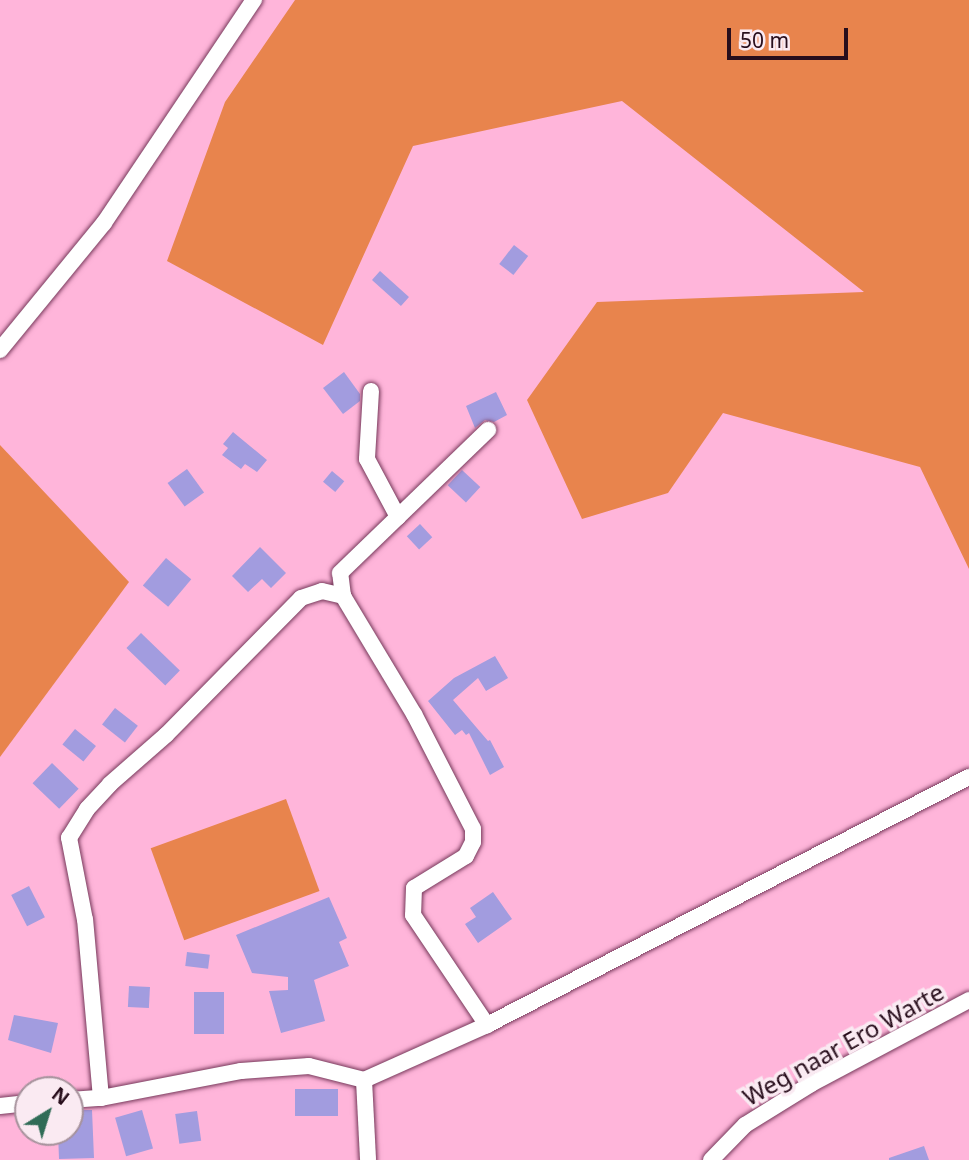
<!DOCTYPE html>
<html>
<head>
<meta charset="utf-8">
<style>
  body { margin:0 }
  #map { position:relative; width:969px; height:1160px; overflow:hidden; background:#ffb5da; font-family:"Noto Sans",sans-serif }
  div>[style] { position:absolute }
  .green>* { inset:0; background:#e8844d; transform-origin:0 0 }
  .building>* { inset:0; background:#a29cdf; transform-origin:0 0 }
  .roads { filter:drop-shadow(0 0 2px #77395b) drop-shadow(0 0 2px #77395b) }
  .minor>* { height:16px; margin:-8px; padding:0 8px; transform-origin:8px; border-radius:8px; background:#fff }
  span { translate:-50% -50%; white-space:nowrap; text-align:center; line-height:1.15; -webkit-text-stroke:7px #faeaf2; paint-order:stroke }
  .street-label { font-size:24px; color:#280e1c }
  .north { position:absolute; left:14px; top:1076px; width:70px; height:70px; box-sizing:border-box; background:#faeaf2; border:2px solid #a6929c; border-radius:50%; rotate:38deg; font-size:19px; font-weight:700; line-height:28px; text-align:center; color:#280e1c }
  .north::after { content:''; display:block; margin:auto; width:24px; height:32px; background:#306c57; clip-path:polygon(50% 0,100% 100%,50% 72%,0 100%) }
  .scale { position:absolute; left:727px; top:28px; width:121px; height:32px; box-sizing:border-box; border:4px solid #280e1c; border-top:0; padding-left:9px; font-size:21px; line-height:24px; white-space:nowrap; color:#280e1c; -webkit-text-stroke:5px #faeaf2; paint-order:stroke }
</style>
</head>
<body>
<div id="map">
  <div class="green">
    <div style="clip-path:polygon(295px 0,969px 0,969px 569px,920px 467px,723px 413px,668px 493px,582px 519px,527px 400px,597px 302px,864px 292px,622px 101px,413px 146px,323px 345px,167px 261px,225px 102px)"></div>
    <div style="clip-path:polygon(0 445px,129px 582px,0 757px)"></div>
    <div style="left:286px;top:799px;width:98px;height:144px;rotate:70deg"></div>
  </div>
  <div class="building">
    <div style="left:514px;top:245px;width:18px;height:24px;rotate:38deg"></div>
    <div style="left:380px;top:271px;width:39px;height:12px;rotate:42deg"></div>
    <div style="clip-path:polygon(344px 372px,360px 394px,360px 401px,343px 414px,323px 388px)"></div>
    <div style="clip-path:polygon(496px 392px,507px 415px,494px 422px,485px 420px,475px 428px,466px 406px)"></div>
    <div style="clip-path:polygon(233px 432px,267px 460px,257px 472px,245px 464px,241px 469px,222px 455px,228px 448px,223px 444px)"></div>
    <div style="left:187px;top:469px;width:29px;height:24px;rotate:54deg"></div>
    <div style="left:462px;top:470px;width:25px;height:21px;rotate:43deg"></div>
    <div style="left:332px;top:471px;width:16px;height:14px;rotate:40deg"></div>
    <div style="left:420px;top:524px;width:18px;height:18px;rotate:47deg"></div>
    <div style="clip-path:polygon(260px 547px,286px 573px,271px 588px,262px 579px,248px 592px,232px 576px)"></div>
    <div style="left:166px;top:558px;width:33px;height:36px;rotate:40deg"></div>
    <div style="left:141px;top:633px;width:54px;height:21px;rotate:44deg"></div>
    <div style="clip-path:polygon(495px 656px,508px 678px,486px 691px,478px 678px,453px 700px,488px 741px,490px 740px,504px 767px,490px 775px,469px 733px,466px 735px,462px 730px,455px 735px,428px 701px,454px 678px)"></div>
    <div style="left:115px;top:708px;width:29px;height:21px;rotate:38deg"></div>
    <div style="left:75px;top:729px;width:27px;height:20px;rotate:39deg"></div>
    <div style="left:52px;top:763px;width:37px;height:28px;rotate:44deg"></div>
    <div style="left:29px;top:886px;width:35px;height:20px;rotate:63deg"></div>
    <div style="clip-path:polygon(493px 892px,512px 919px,478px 943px,465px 924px,476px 917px,470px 908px)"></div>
    <div style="clip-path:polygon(329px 897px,347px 938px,339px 942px,349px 966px,314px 980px,325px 1021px,281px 1033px,269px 991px,288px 990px,288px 977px,252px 973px,236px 935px)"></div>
    <div style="left:187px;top:952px;width:23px;height:14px;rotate:7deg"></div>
    <div style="left:129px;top:986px;width:21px;height:21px;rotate:3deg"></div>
    <div style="left:194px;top:992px;width:30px;height:42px"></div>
    <div style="clip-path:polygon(14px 1015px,58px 1023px,51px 1053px,8px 1040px)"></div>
    <div style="left:295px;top:1089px;width:43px;height:27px"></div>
    <div style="clip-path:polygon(70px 1110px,92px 1110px,94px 1158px,59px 1159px,58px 1132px,70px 1132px)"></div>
    <div style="left:142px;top:1110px;width:40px;height:28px;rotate:74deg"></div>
    <div style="left:197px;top:1111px;width:30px;height:22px;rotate:82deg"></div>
    <div style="clip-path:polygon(924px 1146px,929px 1160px,889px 1160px,889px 1158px)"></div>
  </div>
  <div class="roads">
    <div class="minor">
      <div style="left:0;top:350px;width:164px;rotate:-50.7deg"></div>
      <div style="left:104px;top:223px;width:269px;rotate:-56.1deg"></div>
      <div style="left:371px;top:391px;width:68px;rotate:93.4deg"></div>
      <div style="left:367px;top:459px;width:66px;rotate:61.9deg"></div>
      <div style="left:343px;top:596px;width:138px;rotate:59deg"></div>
      <div style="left:414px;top:714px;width:129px;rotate:62.8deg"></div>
      <div style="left:473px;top:829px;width:13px;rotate:90deg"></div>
      <div style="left:473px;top:842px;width:16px;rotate:117deg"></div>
      <div style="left:466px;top:856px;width:61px;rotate:148.4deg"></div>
      <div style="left:414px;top:888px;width:27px;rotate:92deg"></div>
      <div style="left:413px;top:915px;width:133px;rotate:56.1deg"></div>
      <div style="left:364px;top:1080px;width:80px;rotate:87.1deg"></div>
      <div style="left:101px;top:1098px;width:179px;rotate:-95.1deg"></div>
      <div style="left:85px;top:920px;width:84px;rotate:-101deg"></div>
      <div style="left:69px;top:838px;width:34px;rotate:-58deg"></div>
      <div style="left:87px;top:809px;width:34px;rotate:-47deg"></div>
      <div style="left:110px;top:784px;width:74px;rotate:-41.2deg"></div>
      <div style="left:166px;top:735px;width:192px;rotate:-45.4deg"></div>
      <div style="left:301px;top:598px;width:22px;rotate:-18deg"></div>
      <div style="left:322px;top:591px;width:22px;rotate:13deg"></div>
      <div style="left:343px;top:596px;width:23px;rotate:-97deg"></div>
      <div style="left:340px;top:573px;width:206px;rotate:-44deg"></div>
      <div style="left:70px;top:1100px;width:31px;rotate:-4deg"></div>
      <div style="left:101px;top:1098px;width:143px;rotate:-10.9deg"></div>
      <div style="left:241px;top:1071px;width:68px;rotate:-4.2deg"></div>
      <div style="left:309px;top:1066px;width:57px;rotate:14.3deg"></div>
      <div style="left:364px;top:1080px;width:135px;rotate:-24.1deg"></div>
      <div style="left:487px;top:1025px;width:542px;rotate:-27.23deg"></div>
      <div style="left:0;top:1106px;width:28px;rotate:-6deg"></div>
      <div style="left:711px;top:1160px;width:49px;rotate:-45.8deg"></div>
      <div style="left:745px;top:1125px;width:78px;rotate:-31.8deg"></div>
      <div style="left:811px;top:1084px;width:179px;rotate:-28deg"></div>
    </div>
  </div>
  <div class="street-label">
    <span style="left:843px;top:1044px;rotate:-29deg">Weg naar Ero Warte</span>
  </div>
  <div class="north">N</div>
  <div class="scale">50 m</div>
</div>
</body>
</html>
